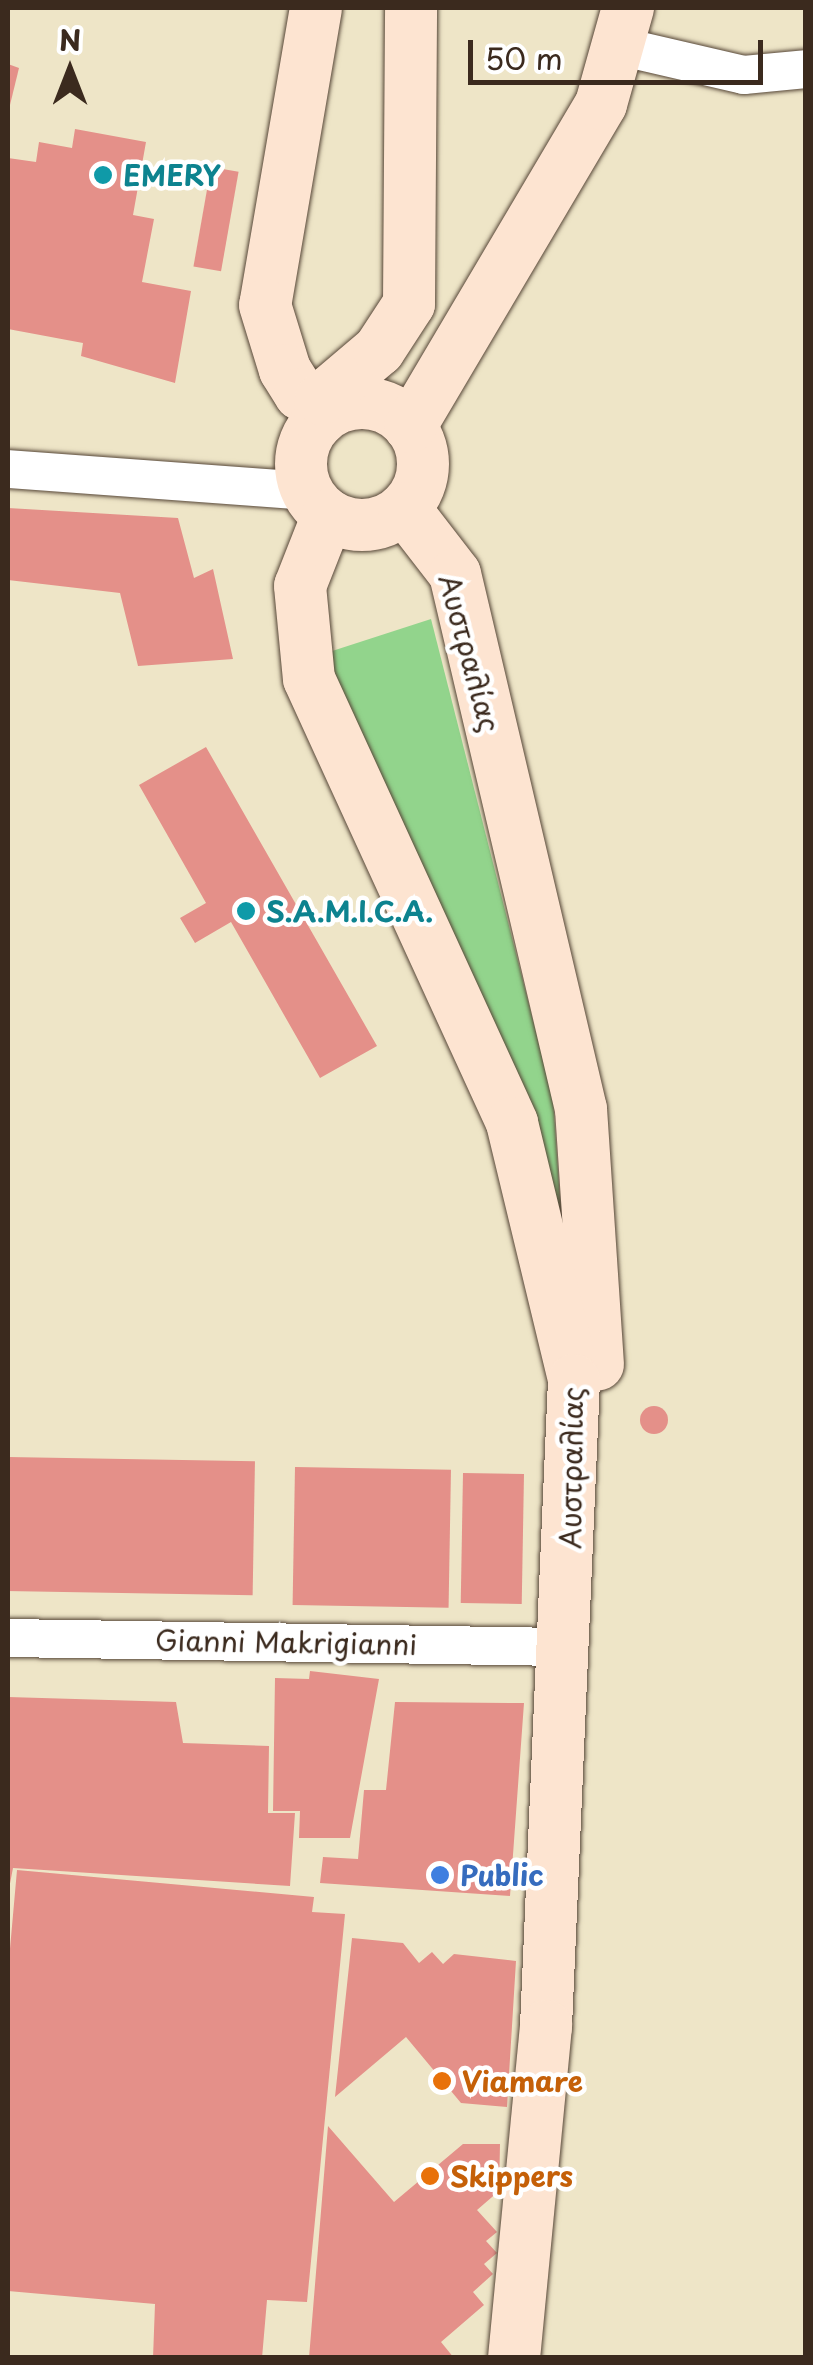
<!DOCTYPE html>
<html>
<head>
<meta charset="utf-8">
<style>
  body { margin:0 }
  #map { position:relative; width:813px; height:2365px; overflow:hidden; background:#eee5c7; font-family:"Playpen Sans",sans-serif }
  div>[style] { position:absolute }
  .green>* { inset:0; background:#92d48c }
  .building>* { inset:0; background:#e49089; transform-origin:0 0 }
  .round { border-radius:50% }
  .roads { filter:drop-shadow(0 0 2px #564637) drop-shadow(0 0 2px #564637) }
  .street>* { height:38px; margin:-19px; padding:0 19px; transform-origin:19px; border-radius:19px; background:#fff }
  .secondary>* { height:52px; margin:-26px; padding:0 26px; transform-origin:26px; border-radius:26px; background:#fde4d1 }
  .secondary>.ring { margin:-26px; padding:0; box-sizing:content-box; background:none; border:52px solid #fde4d1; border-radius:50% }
  .dots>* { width:28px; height:28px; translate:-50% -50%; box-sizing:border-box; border:5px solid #fff; border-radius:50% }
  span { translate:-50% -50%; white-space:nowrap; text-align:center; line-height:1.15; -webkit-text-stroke:9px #fff; paint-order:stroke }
  .culture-label { font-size:28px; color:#0d838f; font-weight:700 }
  .left { translate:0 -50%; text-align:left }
  .street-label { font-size:28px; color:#3b2a1e }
  .shop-label { font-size:28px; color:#366cbe; font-weight:700 }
  .food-label { font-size:28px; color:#c56008; font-weight:700 }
  .frame { position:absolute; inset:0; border:10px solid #3b2a1e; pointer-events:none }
  .north { position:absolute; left:20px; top:20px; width:100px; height:100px; -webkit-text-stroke:8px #fff; paint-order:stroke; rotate:0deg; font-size:28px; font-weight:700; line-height:40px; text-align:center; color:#3b2a1e }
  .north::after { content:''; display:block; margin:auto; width:35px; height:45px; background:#3b2a1e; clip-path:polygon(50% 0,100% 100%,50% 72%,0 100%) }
  .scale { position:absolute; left:468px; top:40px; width:295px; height:45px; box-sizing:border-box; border:5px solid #3b2a1e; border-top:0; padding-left:12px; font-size:30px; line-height:35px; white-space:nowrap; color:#3b2a1e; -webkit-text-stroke:8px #fff; paint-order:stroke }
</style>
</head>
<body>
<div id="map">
  <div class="green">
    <div style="clip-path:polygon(431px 619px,553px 1099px,561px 1214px,326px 653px)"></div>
  </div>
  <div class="building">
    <div style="clip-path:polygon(8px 64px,19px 68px,9px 109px,8px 109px)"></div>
    <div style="clip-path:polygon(75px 129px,146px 142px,133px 215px,154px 219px,142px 282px,191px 291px,175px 383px,81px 356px,83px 343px,8px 329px,8px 158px,36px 162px,39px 142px,72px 148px)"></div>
    <div style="left:211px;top:167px;width:28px;height:101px;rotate:10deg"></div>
    <div style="clip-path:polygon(8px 508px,178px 518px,194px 578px,213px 569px,233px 659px,138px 666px,120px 593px,8px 580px)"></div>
    <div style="clip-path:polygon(206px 747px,377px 1046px,320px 1078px,231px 922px,195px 943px,180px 918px,206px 903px,139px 785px)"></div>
    <div class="round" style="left:640px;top:1406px;width:28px;height:28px"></div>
    <div style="left:8px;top:1457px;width:247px;height:134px;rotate:1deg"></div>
    <div style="left:295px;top:1467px;width:156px;height:138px;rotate:1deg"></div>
    <div style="left:463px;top:1473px;width:61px;height:130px;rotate:1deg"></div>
    <div style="clip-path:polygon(310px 1671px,379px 1679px,350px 1838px,299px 1838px,300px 1811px,273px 1811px,275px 1678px,309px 1679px)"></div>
    <div style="clip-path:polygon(8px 1697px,176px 1702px,183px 1743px,269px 1746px,268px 1813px,295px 1813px,290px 1886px,13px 1868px,8px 1894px)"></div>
    <div style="clip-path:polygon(395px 1702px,524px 1703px,510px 1896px,320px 1883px,323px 1857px,358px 1859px,364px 1790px,386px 1790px)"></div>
    <div style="clip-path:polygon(17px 1870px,314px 1897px,312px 1912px,345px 1914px,307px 2302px,267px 2300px,262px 2358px,153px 2358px,155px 2304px,8px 2291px,8px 1971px)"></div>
    <div style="clip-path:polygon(352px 1938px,403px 1943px,419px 1963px,432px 1952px,443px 1964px,454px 1954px,516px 1961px,507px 2107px,461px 2103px,406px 2037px,335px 2097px)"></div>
    <div style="clip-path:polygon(328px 2126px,394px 2202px,463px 2144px,500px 2144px,499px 2191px,477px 2210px,497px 2232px,486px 2241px,497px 2253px,484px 2264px,493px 2274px,473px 2292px,484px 2305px,441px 2342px,454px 2358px,309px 2358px)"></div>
  </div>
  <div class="roads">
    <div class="street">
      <div style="left:623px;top:47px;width:124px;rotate:13deg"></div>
      <div style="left:744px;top:75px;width:62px;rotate:-5.5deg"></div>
      <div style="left:8px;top:469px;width:300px;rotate:4.2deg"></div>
      <div style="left:8px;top:1638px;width:557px;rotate:0.93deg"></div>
    </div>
    <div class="secondary">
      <div style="left:316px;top:8px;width:301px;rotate:99.7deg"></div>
      <div style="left:265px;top:305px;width:68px;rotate:72.9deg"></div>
      <div style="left:285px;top:370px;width:28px;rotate:58deg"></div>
      <div style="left:300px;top:394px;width:22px;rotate:13deg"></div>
      <div class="ring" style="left:301px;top:403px;width:70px;height:70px"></div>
      <div style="left:320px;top:420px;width:21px;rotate:-87deg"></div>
      <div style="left:321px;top:399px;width:76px;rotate:-40.2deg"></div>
      <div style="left:379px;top:350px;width:55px;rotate:-56.9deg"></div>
      <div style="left:409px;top:304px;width:296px;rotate:-89.6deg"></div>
      <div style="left:410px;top:427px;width:375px;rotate:-59.4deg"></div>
      <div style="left:601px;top:104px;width:100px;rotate:-74.3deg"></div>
      <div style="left:404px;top:508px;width:83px;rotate:52.3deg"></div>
      <div style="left:455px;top:574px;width:550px;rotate:76.75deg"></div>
      <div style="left:581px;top:1109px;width:256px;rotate:86.2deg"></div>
      <div style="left:328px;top:515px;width:76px;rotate:111.5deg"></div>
      <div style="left:300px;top:586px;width:93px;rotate:84.5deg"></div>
      <div style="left:309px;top:679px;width:488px;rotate:65.4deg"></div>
      <div style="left:512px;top:1123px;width:264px;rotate:76.4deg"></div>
      <div style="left:574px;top:1380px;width:647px;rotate:92.48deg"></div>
      <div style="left:546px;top:2026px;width:334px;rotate:95.5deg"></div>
    </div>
  </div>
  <div class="dots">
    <div style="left:103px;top:175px;background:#0f9aa8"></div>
    <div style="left:246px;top:911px;background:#0f9aa8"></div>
    <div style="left:440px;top:1875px;background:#3f7fe0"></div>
    <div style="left:442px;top:2081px;background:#e8710a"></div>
    <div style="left:430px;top:2176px;background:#e8710a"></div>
  </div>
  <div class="culture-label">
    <span class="left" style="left:123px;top:175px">EMERY</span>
    <span class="left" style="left:266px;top:911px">S.A.M.I.C.A.</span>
  </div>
  <div class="street-label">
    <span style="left:470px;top:653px;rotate:75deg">Αυστραλίας</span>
    <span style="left:571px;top:1468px;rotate:-89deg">Αυστραλίας</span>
    <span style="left:286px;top:1642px;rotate:1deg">Gianni Makrigianni</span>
  </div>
  <div class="shop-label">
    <span class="left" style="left:460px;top:1875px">Public</span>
  </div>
  <div class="food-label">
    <span class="left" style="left:462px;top:2081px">Viamare</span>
    <span class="left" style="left:450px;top:2176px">Skippers</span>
  </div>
  <div class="frame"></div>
  <div class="north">N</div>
  <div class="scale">50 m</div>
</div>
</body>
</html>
